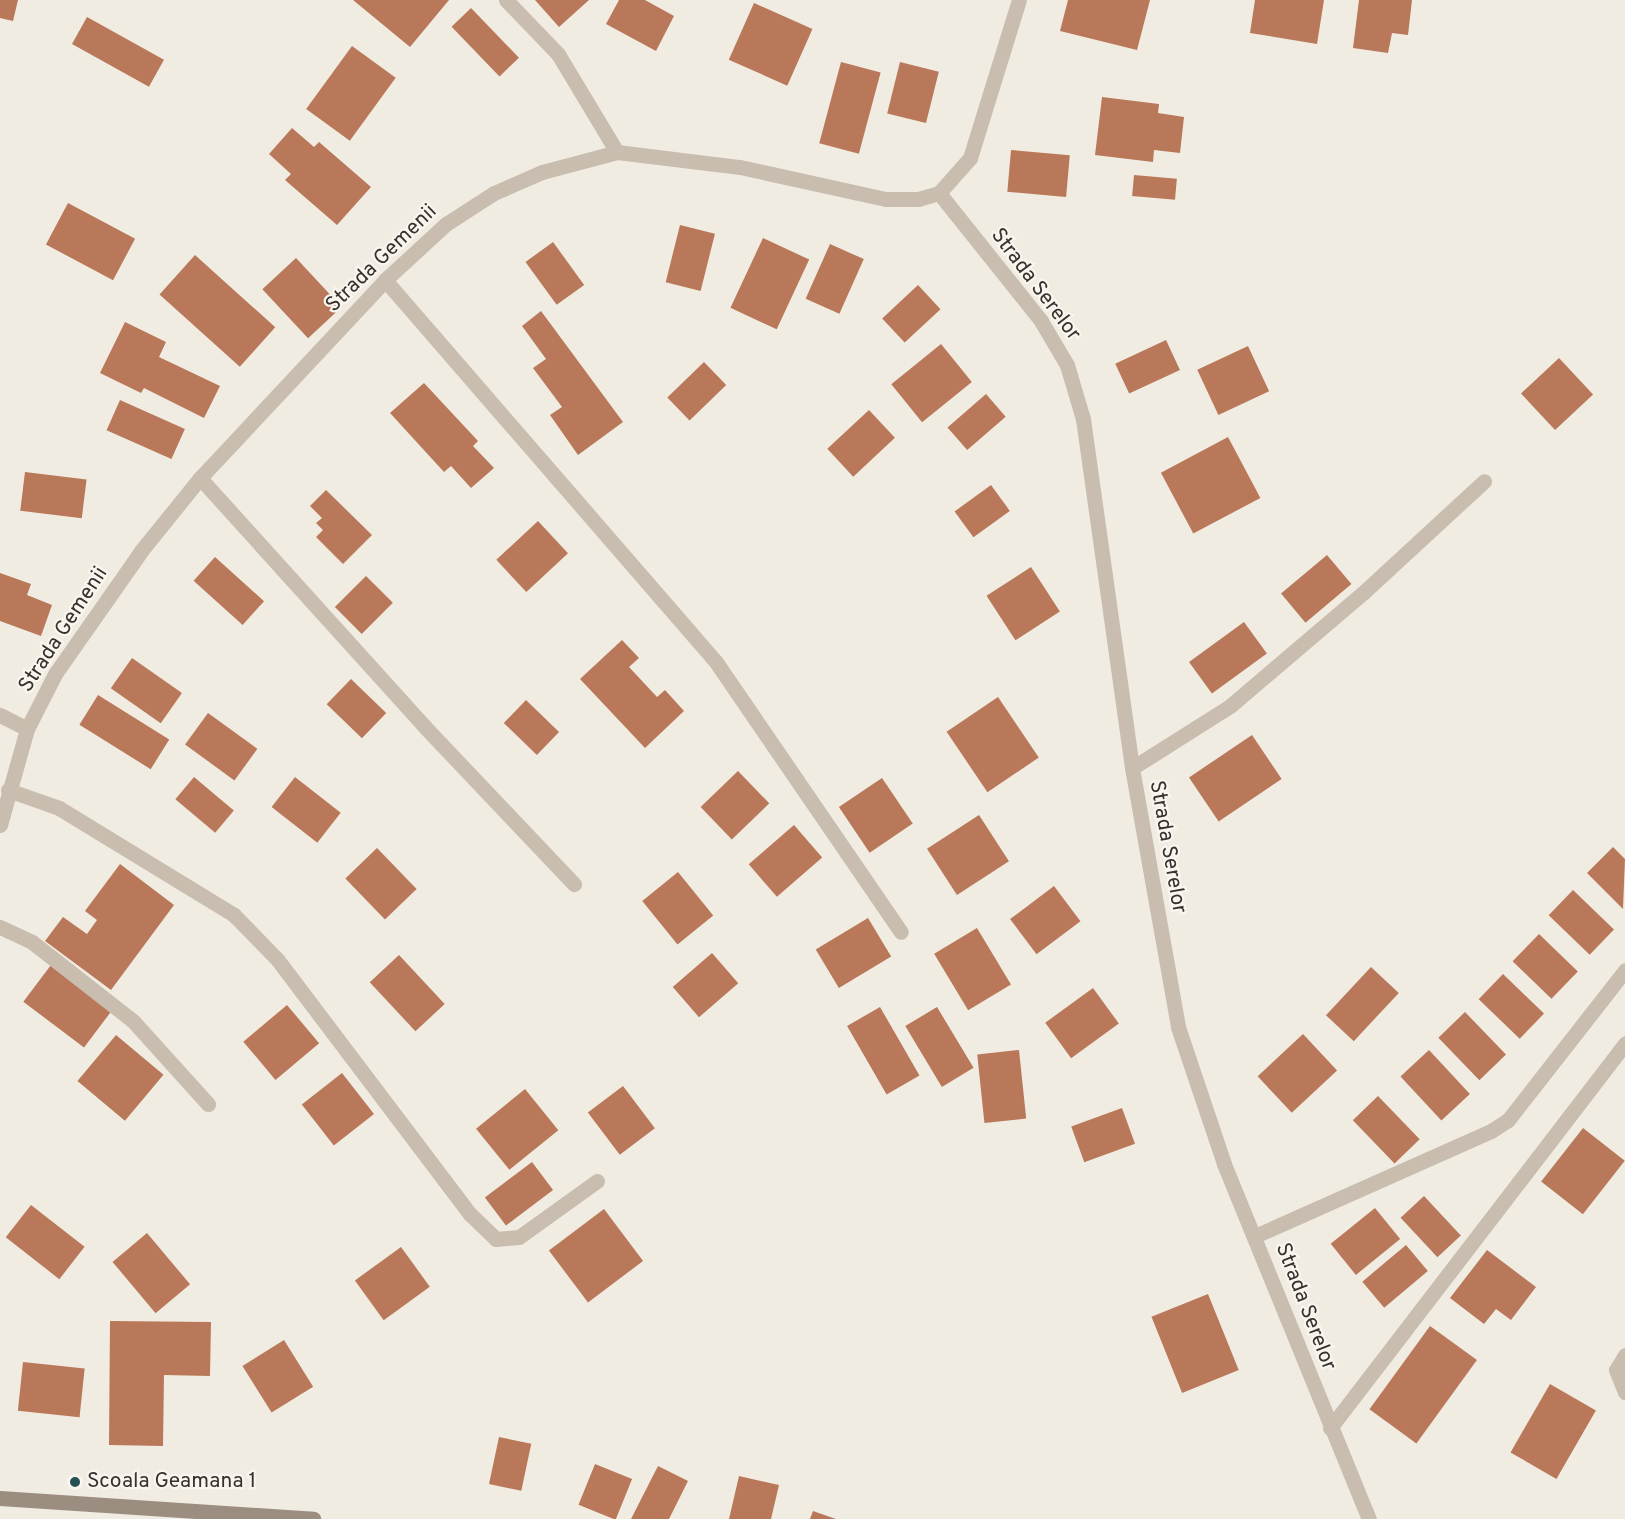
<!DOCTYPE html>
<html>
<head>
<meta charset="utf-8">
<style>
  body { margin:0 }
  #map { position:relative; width:1625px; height:1519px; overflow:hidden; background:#f1ece2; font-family:Overpass,sans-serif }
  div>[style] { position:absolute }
  .building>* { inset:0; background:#b97859; transform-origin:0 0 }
  .street>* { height:15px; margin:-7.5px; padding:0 7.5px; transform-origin:7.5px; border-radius:7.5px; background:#c9bdaf }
  .secondary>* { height:15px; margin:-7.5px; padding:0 7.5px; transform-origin:7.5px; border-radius:7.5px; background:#9c8d81 }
  .dots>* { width:16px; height:16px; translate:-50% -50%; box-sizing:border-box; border:3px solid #f9f5ef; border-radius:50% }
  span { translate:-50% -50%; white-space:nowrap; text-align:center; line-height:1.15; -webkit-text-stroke:4.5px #f9f5ef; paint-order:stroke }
  .street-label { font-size:21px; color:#38312c }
  .poi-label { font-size:21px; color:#38312c }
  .left { translate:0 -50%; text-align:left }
</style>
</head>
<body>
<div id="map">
  <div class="building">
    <div style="clip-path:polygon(0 0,18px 0,13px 21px,0 18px)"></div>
    <div style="clip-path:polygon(353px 0,449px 0,410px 47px)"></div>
    <div style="clip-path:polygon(535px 0,589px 0,559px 27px)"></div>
    <div style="clip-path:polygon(619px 0,645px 0,674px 16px,656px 51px,606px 24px)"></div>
    <div style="clip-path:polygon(1068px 0,1150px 0,1137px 50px,1060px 31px)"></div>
    <div style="clip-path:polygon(1255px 0,1324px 0,1317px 44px,1250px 33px)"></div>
    <div style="clip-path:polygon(1359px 0,1412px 0,1408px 35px,1392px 33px,1388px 53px,1353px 48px)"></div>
    <div style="left:754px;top:3px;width:64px;height:62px;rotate:24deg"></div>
    <div style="left:471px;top:8px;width:69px;height:27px;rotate:46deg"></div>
    <div style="left:87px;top:17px;width:88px;height:31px;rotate:29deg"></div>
    <div style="left:352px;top:46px;width:54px;height:78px;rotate:36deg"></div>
    <div style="left:841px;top:62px;width:41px;height:84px;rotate:15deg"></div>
    <div style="left:900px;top:62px;width:40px;height:53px;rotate:14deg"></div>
    <div style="clip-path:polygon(1102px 97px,1159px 104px,1158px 113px,1184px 117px,1180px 153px,1154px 150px,1153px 162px,1095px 155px)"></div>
    <div style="clip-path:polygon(292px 128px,314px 147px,319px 142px,371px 187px,337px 225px,285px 180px,291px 174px,269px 154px)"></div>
    <div style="left:1011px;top:150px;width:59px;height:42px;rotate:5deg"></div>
    <div style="left:1134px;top:175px;width:43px;height:21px;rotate:5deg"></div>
    <div style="left:68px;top:203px;width:76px;height:47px;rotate:28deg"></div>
    <div style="left:680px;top:225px;width:36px;height:59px;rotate:14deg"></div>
    <div style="left:763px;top:238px;width:51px;height:77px;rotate:25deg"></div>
    <div style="left:553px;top:242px;width:53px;height:34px;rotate:54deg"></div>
    <div style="left:830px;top:244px;width:37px;height:60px;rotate:24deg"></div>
    <div style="left:195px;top:255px;width:108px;height:53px;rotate:42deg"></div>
    <div style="left:296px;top:258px;width:67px;height:46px;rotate:47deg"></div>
    <div style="left:918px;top:285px;width:33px;height:49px;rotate:47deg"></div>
    <div style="clip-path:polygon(541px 311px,623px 422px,578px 455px,550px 415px,562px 407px,533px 368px,546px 359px,522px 326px)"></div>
    <div style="clip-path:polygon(125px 322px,166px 342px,159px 357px,220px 386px,204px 418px,144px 388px,141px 393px,100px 373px)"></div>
    <div style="left:1166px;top:340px;width:33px;height:56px;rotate:65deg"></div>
    <div style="left:941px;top:344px;width:49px;height:64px;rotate:51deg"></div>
    <div style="left:1248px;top:346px;width:50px;height:56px;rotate:65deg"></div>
    <div style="left:1559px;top:358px;width:50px;height:52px;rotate:47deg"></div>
    <div style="left:704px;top:362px;width:32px;height:51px;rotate:46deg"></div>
    <div style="clip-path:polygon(424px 383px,478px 441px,473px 446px,494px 468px,471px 488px,451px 466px,444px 472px,390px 413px)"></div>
    <div style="left:986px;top:394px;width:30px;height:51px;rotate:49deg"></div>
    <div style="left:120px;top:400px;width:71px;height:33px;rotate:24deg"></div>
    <div style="left:869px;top:410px;width:38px;height:57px;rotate:47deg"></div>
    <div style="left:1228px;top:437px;width:69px;height:76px;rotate:62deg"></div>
    <div style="left:25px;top:472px;width:62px;height:39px;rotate:7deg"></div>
    <div style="left:991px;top:485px;width:32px;height:45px;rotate:54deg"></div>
    <div style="clip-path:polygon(326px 490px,372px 535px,343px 564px,316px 537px,323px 530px,316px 523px,322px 518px,310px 506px)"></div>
    <div style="left:538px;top:521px;width:44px;height:57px;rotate:47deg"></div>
    <div style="left:1327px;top:555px;width:38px;height:60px;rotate:50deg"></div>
    <div style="left:215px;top:557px;width:66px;height:32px;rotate:42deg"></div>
    <div style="left:1031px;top:567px;width:53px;height:53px;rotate:57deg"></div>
    <div style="clip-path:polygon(0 573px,31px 584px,27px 595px,52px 605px,41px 636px,0 621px)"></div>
    <div style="left:366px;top:576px;width:38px;height:44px;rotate:45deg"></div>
    <div style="left:1244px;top:622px;width:39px;height:68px;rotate:54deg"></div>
    <div style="clip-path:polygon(622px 640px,639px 658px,629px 667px,657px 697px,665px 690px,684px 711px,645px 748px,580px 679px)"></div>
    <div style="left:132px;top:658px;width:61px;height:37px;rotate:35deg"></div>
    <div style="left:351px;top:679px;width:49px;height:35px;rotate:44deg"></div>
    <div style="left:98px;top:695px;width:84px;height:35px;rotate:32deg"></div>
    <div style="left:998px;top:697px;width:73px;height:62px;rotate:56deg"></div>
    <div style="left:526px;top:700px;width:46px;height:32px;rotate:44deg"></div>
    <div style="left:208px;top:713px;width:61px;height:39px;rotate:36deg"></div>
    <div style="left:1252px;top:735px;width:53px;height:76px;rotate:56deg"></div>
    <div style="left:738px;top:771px;width:45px;height:52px;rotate:46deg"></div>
    <div style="left:194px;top:777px;width:52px;height:29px;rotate:40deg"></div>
    <div style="left:295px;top:777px;width:58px;height:38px;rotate:38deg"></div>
    <div style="left:882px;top:778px;width:55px;height:52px;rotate:56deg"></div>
    <div style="left:979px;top:815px;width:55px;height:62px;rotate:57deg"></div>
    <div style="left:794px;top:825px;width:43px;height:60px;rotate:49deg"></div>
    <div style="clip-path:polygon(1613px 847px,1625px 859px,1623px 909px,1587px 873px)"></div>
    <div style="left:377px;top:848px;width:57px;height:44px;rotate:46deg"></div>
    <div style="clip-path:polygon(120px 864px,174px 905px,111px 990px,45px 941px,63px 917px,87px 934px,97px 920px,85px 911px)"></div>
    <div style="left:678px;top:872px;width:56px;height:46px;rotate:51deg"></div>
    <div style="left:1054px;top:886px;width:44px;height:55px;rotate:53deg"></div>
    <div style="left:1573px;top:890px;width:57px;height:35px;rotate:44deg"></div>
    <div style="left:868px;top:918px;width:45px;height:61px;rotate:59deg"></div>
    <div style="left:977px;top:928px;width:66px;height:50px;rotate:59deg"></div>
    <div style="left:1539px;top:934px;width:54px;height:38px;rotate:44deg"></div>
    <div style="left:712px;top:953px;width:40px;height:52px;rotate:49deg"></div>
    <div style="left:399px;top:955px;width:67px;height:40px;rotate:47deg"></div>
    <div style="left:51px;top:965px;width:76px;height:46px;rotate:37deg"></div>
    <div style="left:1371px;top:967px;width:38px;height:66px;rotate:43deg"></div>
    <div style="left:1503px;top:974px;width:57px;height:35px;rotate:44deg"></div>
    <div style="left:1093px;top:988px;width:44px;height:59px;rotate:54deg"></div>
    <div style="left:287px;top:1005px;width:50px;height:57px;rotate:50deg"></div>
    <div style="left:880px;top:1007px;width:79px;height:38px;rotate:60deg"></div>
    <div style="left:937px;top:1007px;width:71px;height:37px;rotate:59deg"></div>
    <div style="left:1465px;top:1012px;width:59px;height:37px;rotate:46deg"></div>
    <div style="left:1303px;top:1034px;width:50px;height:62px;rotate:47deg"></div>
    <div style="left:116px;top:1035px;width:62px;height:60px;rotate:40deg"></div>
    <div style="left:1019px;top:1050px;width:69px;height:42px;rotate:84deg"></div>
    <div style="left:1429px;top:1050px;width:60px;height:39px;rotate:47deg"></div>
    <div style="left:342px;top:1073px;width:52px;height:51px;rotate:52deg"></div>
    <div style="left:623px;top:1086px;width:53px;height:44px;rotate:53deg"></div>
    <div style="left:525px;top:1089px;width:53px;height:63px;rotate:51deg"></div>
    <div style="left:1378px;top:1096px;width:60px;height:35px;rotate:46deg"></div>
    <div style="left:1122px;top:1108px;width:38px;height:54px;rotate:70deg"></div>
    <div style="left:1583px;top:1128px;width:53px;height:68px;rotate:38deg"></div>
    <div style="left:532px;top:1162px;width:35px;height:59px;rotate:53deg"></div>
    <div style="left:1424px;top:1196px;width:54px;height:32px;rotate:47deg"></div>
    <div style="left:31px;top:1205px;width:68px;height:41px;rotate:38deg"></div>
    <div style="left:1375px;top:1208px;width:40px;height:57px;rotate:51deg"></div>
    <div style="left:604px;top:1209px;width:65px;height:69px;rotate:53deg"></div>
    <div style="left:147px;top:1233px;width:67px;height:45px;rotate:50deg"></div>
    <div style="left:1406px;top:1245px;width:34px;height:57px;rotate:50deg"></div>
    <div style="left:401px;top:1247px;width:49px;height:57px;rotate:54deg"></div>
    <div style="clip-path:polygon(1487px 1250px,1536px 1287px,1511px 1320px,1496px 1309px,1484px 1324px,1450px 1298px)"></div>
    <div style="left:1208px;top:1294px;width:82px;height:61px;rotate:68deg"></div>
    <div style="clip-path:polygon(110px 1321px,211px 1322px,210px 1376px,164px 1375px,163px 1446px,109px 1445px)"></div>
    <div style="left:1430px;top:1326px;width:58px;height:103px;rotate:36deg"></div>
    <div style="left:284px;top:1340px;width:55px;height:49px;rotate:58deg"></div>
    <div style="left:23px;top:1362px;width:62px;height:49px;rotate:6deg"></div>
    <div style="left:1550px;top:1384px;width:53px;height:79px;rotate:30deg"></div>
    <div style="left:499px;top:1437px;width:33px;height:48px;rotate:12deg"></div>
    <div style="left:595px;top:1464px;width:40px;height:44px;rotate:22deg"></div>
    <div style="clip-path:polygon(658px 1466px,688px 1481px,669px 1519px,631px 1519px)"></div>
    <div style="clip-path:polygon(739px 1476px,779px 1485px,771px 1519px,729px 1519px)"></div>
    <div style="clip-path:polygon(813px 1511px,836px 1519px,810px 1519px)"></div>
  </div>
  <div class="street">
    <div style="left:506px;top:0;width:75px;rotate:46.1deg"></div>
    <div style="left:558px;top:54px;width:114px;rotate:59deg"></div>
    <div style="left:939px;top:193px;width:164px;rotate:51.4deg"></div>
    <div style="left:1041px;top:321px;width:51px;rotate:59.4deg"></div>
    <div style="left:1067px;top:365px;width:56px;rotate:73.5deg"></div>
    <div style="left:1083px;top:419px;width:352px;rotate:82deg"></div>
    <div style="left:1132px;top:768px;width:263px;rotate:79.9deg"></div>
    <div style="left:1178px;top:1027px;width:145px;rotate:71.4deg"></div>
    <div style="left:1224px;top:1164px;width:383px;rotate:67.8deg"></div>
    <div style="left:385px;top:280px;width:505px;rotate:49.09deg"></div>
    <div style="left:716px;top:662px;width:327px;rotate:55.6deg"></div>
    <div style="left:200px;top:478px;width:334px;rotate:47.9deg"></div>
    <div style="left:424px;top:726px;width:218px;rotate:46.5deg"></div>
    <div style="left:0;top:715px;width:30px;rotate:27deg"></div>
    <div style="left:1132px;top:768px;width:116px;rotate:-32.3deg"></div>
    <div style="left:1230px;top:706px;width:177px;rotate:-40.4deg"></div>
    <div style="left:1365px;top:591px;width:162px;rotate:-42.7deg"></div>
    <div style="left:8px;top:790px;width:54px;rotate:19.4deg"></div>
    <div style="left:59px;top:808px;width:205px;rotate:31.4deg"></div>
    <div style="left:234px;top:915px;width:62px;rotate:45.7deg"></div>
    <div style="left:277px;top:959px;width:320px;rotate:52.9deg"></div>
    <div style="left:470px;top:1214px;width:36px;rotate:44deg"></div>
    <div style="left:496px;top:1239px;width:23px;rotate:-5deg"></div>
    <div style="left:519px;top:1237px;width:96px;rotate:-35.7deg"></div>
    <div style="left:0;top:825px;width:100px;rotate:-74.3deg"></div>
    <div style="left:27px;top:729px;width:62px;rotate:-63deg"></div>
    <div style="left:55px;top:674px;width:150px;rotate:-55deg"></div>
    <div style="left:141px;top:551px;width:94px;rotate:-51.1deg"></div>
    <div style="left:200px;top:478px;width:271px;rotate:-46.9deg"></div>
    <div style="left:385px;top:280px;width:83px;rotate:-42.6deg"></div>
    <div style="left:446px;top:224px;width:57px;rotate:-32.9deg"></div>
    <div style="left:494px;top:193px;width:52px;rotate:-23.6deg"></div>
    <div style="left:542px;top:172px;width:78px;rotate:-14.9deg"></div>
    <div style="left:617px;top:152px;width:124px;rotate:7deg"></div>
    <div style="left:740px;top:167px;width:149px;rotate:12.4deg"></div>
    <div style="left:886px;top:199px;width:32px"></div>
    <div style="left:918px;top:199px;width:22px;rotate:-16deg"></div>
    <div style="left:939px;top:193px;width:47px;rotate:-48.5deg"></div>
    <div style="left:970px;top:158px;width:165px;rotate:-72.8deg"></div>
    <div style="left:0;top:927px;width:35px;rotate:25deg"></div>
    <div style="left:32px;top:942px;width:128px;rotate:38deg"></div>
    <div style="left:133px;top:1021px;width:112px;rotate:47.9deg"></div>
    <div style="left:1255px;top:1236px;width:258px;rotate:-24deg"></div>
    <div style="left:1491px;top:1131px;width:20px;rotate:-33deg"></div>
    <div style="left:1508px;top:1120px;width:190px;rotate:-52deg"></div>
    <div style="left:1625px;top:1355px;width:17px;rotate:121deg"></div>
    <div style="left:1616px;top:1370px;width:24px;rotate:68deg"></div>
    <div style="left:1330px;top:1428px;width:485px;rotate:-52.5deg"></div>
  </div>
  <div class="secondary">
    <div style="left:0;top:1498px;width:314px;rotate:3.8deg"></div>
  </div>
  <div class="dots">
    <div style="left:75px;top:1482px;background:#264f56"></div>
  </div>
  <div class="street-label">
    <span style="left:382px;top:259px;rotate:-44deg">Strada Gemenii</span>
    <span style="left:1035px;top:285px;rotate:53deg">Strada Serelor</span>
    <span style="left:64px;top:630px;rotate:-57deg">Strada Gemenii</span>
    <span style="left:1167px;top:847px;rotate:80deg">Strada Serelor</span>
    <span style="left:1305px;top:1307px;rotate:69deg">Strada Serelor</span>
  </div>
  <div class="poi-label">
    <span class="left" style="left:87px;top:1482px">Scoala Geamana 1</span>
  </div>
</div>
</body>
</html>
